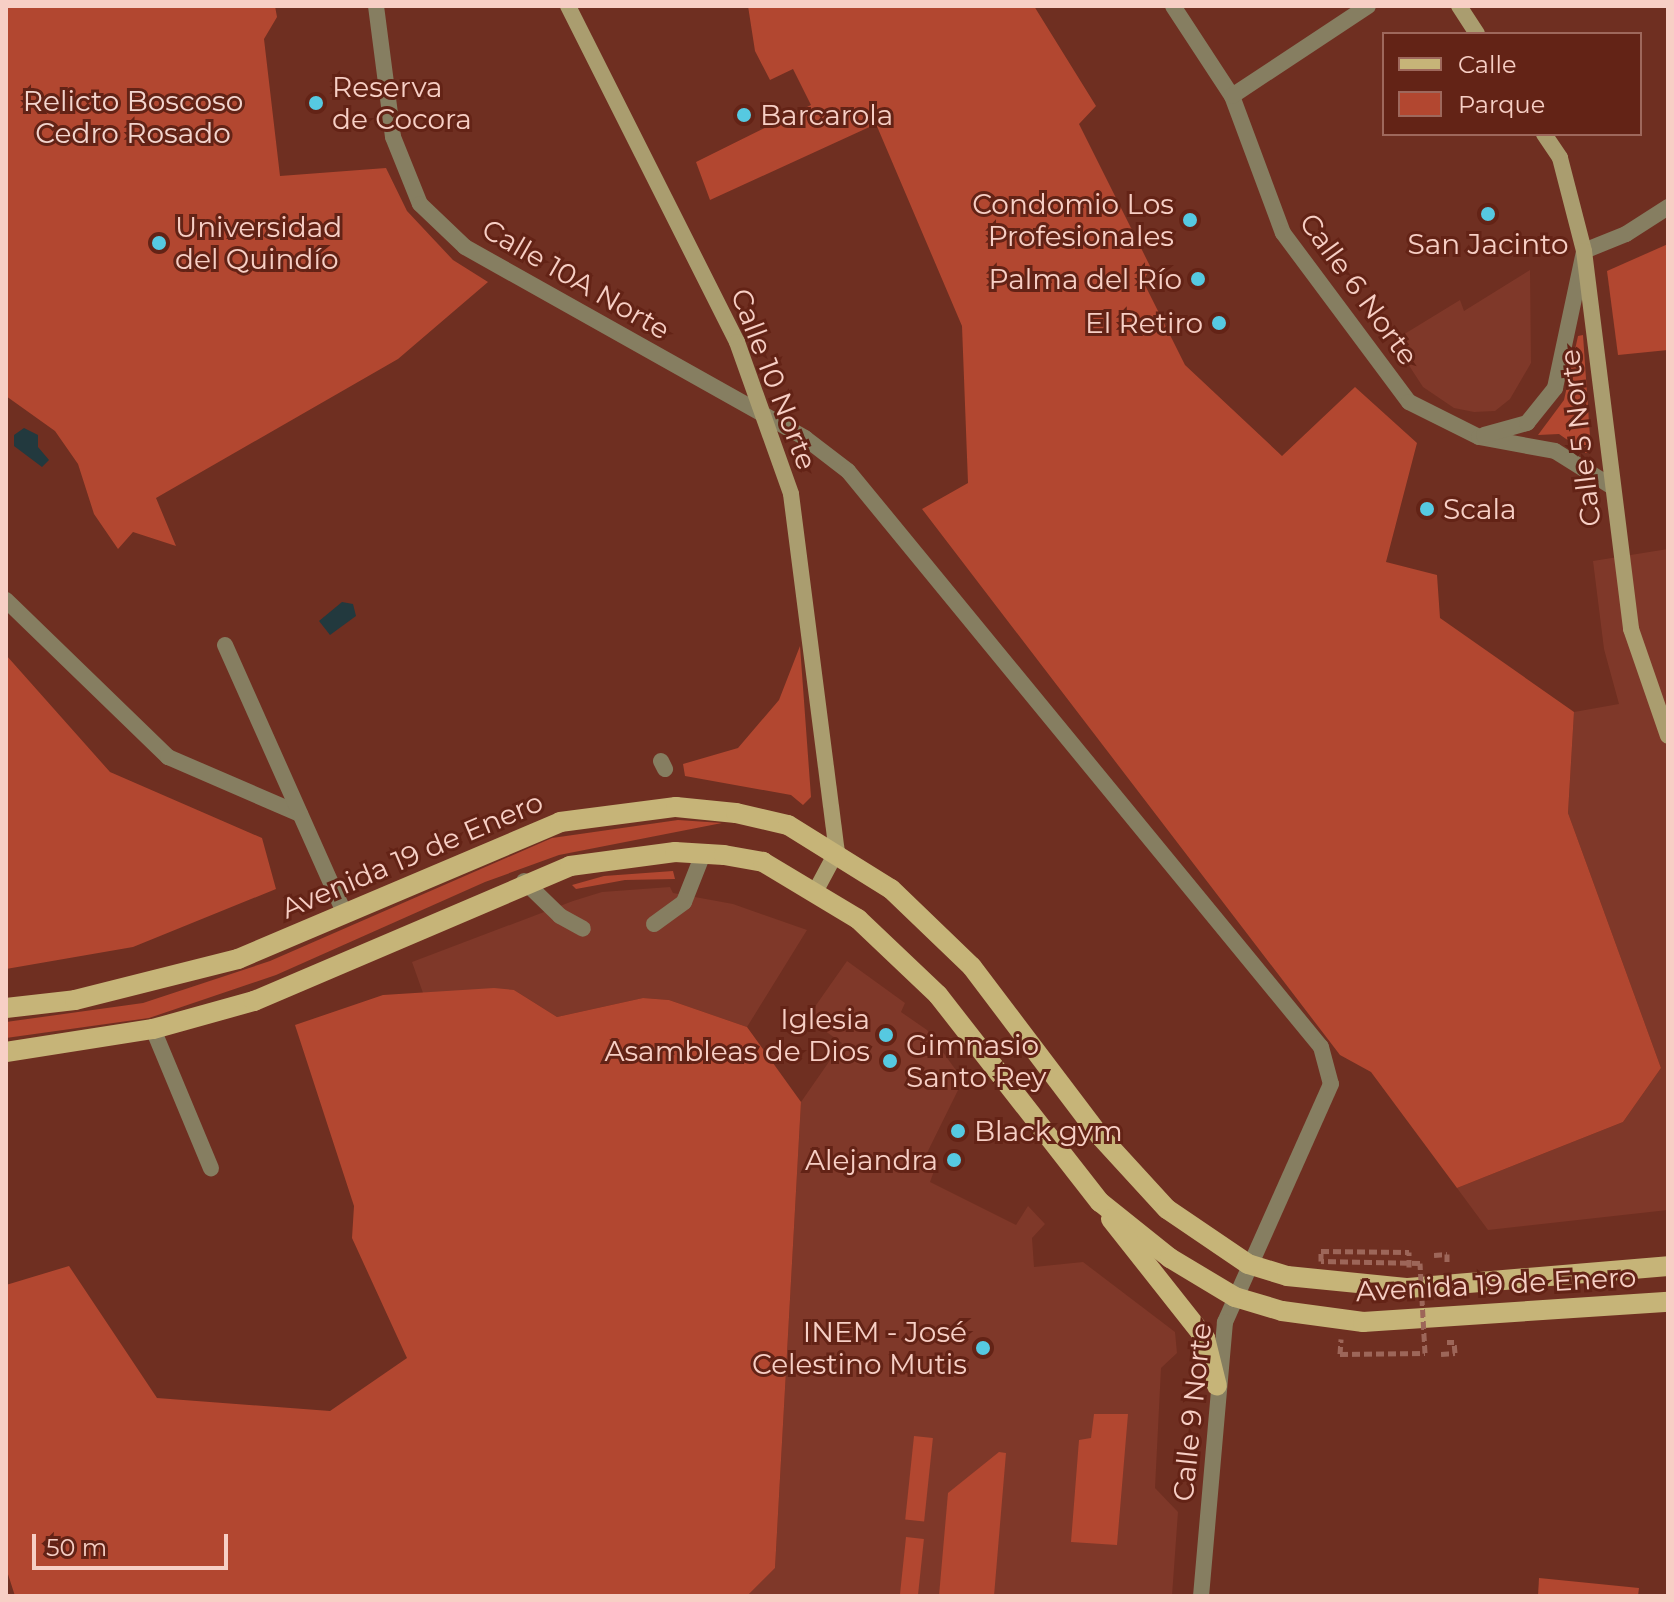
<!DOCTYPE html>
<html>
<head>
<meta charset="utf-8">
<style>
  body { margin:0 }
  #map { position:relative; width:1674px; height:1602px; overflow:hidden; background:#6f2f21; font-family:Montserrat,sans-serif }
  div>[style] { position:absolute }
  .built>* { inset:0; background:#7f3829 }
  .green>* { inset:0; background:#b24730; transform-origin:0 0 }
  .water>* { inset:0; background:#22393e }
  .path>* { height:5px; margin-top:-2.5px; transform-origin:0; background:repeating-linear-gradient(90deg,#9d6659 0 8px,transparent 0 12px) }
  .lane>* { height:16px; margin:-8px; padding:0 8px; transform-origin:8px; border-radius:8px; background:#867e61 }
  .street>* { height:16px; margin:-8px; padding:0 8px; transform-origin:8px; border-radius:8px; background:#867e61 }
  .secondary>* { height:16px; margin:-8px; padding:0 8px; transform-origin:8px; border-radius:8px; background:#aa9d6f }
  .primary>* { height:20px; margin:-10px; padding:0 10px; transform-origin:10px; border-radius:10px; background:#c6b478 }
  .path-bridge>* { height:5px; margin-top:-2.5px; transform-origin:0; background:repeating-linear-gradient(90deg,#9d6659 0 8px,transparent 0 12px) }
  .dots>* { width:22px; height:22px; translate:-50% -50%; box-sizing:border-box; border:4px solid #632316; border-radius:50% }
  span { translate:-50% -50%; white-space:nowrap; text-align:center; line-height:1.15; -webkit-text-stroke:6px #632316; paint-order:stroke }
  .poi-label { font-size:28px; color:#f7cfc5 }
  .left { translate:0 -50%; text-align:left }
  .right { translate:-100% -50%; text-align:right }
  .park-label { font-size:28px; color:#f3d5ce }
  .street-label { font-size:28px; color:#f7cfc5 }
  .frame { position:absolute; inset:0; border:8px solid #f7cfc5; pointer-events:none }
  .legend { position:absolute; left:1382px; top:32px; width:260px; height:104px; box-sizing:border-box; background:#632316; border:2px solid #9e685c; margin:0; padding:10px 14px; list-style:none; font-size:24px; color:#f7cfc5 }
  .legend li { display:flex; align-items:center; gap:16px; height:40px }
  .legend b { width:40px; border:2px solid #9e685c }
  .scale { position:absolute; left:32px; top:1534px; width:196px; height:36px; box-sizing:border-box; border:4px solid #f7cfc5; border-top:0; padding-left:10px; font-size:24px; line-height:28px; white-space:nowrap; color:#f7cfc5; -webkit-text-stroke:6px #632316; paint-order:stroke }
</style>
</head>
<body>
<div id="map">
  <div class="built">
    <div style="clip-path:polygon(1530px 270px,1531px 363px,1510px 399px,1495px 411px,1474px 412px,1454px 408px,1423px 387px,1393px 341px,1460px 300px,1464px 311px)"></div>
    <div style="clip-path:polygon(1668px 549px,1668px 1210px,1488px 1230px,1457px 1188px,1623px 1122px,1661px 1068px,1568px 813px,1574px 712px,1619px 704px,1604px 649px,1593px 561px)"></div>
    <div style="clip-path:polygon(670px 887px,673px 893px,733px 904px,807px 930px,747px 1027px,669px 1000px,643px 998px,557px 1017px,514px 990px,423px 993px,412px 962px,573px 901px,602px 892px)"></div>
    <div style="clip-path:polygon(847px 961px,905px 1003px,901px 1012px,927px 1030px,963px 1080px,925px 1157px,937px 1163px,930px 1182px,1016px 1225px,1028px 1206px,1045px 1224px,1032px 1238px,1034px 1267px,1083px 1262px,1175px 1332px,1177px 1353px,1161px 1368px,1155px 1488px,1178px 1512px,1172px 1596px,747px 1596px,775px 1568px,801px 1102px,842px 1043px,807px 1018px)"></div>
  </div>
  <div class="green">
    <div style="clip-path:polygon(6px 6px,275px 6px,277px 17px,264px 39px,280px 176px,386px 168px,407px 211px,453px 260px,488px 282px,398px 359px,156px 498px,176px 546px,133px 532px,118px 549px,94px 514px,78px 464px,55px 431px,6px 396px)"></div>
    <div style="clip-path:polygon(748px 6px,1034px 6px,1096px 106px,1079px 124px,1151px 268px,1143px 281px,1185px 365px,1282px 456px,1355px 387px,1417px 443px,1386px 562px,1437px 575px,1440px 618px,1574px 712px,1568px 813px,1661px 1068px,1623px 1122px,1457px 1188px,1371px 1072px,1340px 1055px,922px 509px,968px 483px,962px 326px,876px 124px,710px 200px,696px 162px,811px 105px,793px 69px,770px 80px,755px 51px)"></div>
    <div style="clip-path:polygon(1668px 244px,1668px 350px,1618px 355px,1607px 271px)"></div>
    <div style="clip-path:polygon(1583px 335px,1591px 451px,1586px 453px,1559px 434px,1538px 435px,1564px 400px,1578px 336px)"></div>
    <div style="clip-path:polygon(800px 646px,811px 797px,803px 805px,791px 795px,685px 776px,683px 764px,738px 748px,779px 700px)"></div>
    <div style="clip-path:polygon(6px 655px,110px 772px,262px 838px,276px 889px,133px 947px,6px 969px)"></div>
    <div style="clip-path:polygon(678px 820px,722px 823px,559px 855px,485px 882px,276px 975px,149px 1018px,6px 1038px,6px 1022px,143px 1003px,270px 961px,552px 838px)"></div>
    <div style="clip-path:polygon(673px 871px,675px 879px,625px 880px,576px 889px,572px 885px,604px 876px)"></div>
    <div style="clip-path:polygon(494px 988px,514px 990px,557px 1017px,643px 998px,669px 1000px,747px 1027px,801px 1102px,775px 1568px,747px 1596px,15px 1596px,6px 1568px,6px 1285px,69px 1266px,157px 1398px,330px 1411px,407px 1358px,352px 1238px,354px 1206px,295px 1025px,383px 995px)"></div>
    <div style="clip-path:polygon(1094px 1414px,1128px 1414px,1117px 1545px,1071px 1542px,1079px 1440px,1091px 1438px)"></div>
    <div style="left:914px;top:1436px;width:19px;height:84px;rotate:6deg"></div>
    <div style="clip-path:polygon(999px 1452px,1006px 1453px,994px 1596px,939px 1596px,948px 1493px)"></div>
    <div style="left:906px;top:1537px;width:18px;height:59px;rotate:6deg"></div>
    <div style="clip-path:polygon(1539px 1578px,1639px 1588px,1638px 1596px,1538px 1596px)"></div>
  </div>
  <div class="water">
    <div style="clip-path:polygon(24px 428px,38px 435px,38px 447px,49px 460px,42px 467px,14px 446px,14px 435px)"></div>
    <div style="clip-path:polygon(342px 602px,353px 604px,356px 616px,330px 635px,319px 621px)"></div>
  </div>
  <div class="path">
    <div style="left:1434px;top:1255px;width:13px;rotate:-4deg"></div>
    <div style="left:1447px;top:1254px;width:9px;rotate:90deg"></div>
    <div style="left:1409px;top:1267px;width:15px;rotate:-90deg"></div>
    <div style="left:1340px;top:1354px;width:15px;rotate:-86deg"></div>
    <div style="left:1441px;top:1354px;width:14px;rotate:-4deg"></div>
    <div style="left:1455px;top:1353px;width:11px;rotate:-95deg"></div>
    <div style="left:1454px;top:1342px;width:7px;rotate:180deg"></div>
  </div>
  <div class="lane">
    <div style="left:1626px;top:234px;width:50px;rotate:-32.7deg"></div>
    <div style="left:6px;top:600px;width:226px;rotate:44.1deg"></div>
    <div style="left:168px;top:757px;width:144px;rotate:23.4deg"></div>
    <div style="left:225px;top:645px;width:292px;rotate:66deg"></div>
    <div style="left:661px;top:761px;width:9px;rotate:63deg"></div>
    <div style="left:524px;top:881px;width:50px;rotate:44.2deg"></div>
    <div style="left:560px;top:916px;width:26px;rotate:29deg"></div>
    <div style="left:654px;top:924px;width:37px;rotate:-36deg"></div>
    <div style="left:684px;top:902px;width:52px;rotate:-68.4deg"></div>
  </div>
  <div class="street">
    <div style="left:376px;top:6px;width:132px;rotate:82.6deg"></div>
    <div style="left:393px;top:137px;width:72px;rotate:68.1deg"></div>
    <div style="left:420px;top:204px;width:62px;rotate:43.7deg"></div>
    <div style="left:465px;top:247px;width:390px;rotate:29.3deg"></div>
    <div style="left:805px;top:438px;width:54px;rotate:37.5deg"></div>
    <div style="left:848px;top:471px;width:745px;rotate:50.61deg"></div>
    <div style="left:1321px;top:1047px;width:38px;rotate:75deg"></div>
    <div style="left:1331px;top:1084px;width:261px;rotate:114deg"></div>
    <div style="left:1225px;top:1322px;width:275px;rotate:95deg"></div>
    <div style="left:1173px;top:6px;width:108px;rotate:56.8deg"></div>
    <div style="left:1232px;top:96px;width:146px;rotate:69.6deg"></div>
    <div style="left:1283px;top:233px;width:211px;rotate:53.3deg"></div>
    <div style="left:1409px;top:402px;width:78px;rotate:26.6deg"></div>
    <div style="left:1479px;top:437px;width:77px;rotate:10.4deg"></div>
    <div style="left:1555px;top:451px;width:66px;rotate:32deg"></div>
    <div style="left:1232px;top:96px;width:163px;rotate:-33.5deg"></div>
    <div style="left:1484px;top:435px;width:45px;rotate:-15.6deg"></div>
    <div style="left:1527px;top:423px;width:45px;rotate:-51.3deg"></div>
    <div style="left:1555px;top:388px;width:140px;rotate:-78deg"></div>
    <div style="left:1584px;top:251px;width:45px;rotate:-22deg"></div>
    <div style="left:153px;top:1029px;width:151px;rotate:67.4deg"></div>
  </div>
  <div class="secondary">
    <div style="left:568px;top:6px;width:376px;rotate:63.3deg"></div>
    <div style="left:737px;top:342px;width:161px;rotate:70.4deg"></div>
    <div style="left:791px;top:494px;width:360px;rotate:82.7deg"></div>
    <div style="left:837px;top:851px;width:47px;rotate:118.2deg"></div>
    <div style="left:1459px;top:6px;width:33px;rotate:57deg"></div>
    <div style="left:1544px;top:134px;width:29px;rotate:56deg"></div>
    <div style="left:1560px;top:158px;width:96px;rotate:75.5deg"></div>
    <div style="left:1584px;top:251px;width:381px;rotate:82.9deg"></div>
    <div style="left:1631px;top:629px;width:113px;rotate:70.9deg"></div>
  </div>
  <div class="primary">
    <div style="left:6px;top:1008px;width:69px;rotate:-6.6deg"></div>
    <div style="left:75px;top:1000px;width:168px;rotate:-14.1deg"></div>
    <div style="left:238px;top:959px;width:350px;rotate:-23deg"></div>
    <div style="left:560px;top:822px;width:117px;rotate:-7.4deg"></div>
    <div style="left:676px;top:807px;width:60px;rotate:5.7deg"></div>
    <div style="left:736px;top:813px;width:53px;rotate:13deg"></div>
    <div style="left:788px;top:825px;width:121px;rotate:31.9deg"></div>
    <div style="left:891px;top:889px;width:112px;rotate:43.9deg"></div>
    <div style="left:972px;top:967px;width:212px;rotate:52.9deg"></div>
    <div style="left:1100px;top:1136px;width:99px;rotate:47.5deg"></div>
    <div style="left:1167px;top:1209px;width:98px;rotate:34.2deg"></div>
    <div style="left:1248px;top:1264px;width:41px;rotate:17.1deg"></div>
    <div style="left:1287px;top:1276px;width:122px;rotate:5.7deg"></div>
    <div style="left:1408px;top:1288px;width:261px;rotate:-4.8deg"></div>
    <div style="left:6px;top:1052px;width:149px;rotate:-8.9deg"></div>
    <div style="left:153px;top:1029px;width:105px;rotate:-15.5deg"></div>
    <div style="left:254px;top:1001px;width:344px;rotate:-23.1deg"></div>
    <div style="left:570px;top:866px;width:106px;rotate:-7.6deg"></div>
    <div style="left:675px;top:852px;width:49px;rotate:3.5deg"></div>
    <div style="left:724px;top:855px;width:40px;rotate:10deg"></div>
    <div style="left:763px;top:862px;width:111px;rotate:31deg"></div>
    <div style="left:858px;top:919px;width:110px;rotate:43.5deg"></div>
    <div style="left:938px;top:995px;width:263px;rotate:52deg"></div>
    <div style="left:1100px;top:1202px;width:90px;rotate:38.7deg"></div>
    <div style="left:1170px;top:1258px;width:76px;rotate:31deg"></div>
    <div style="left:1235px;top:1297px;width:49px;rotate:16.6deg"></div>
    <div style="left:1282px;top:1311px;width:82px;rotate:7.7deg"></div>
    <div style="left:1363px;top:1322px;width:306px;rotate:-3.8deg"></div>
    <div style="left:1111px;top:1219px;width:152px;rotate:51.7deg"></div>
    <div style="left:1205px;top:1338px;width:49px;rotate:76deg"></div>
  </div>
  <div class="path-bridge">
    <div style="left:1340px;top:1354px;width:85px;rotate:-0.7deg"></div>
    <div style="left:1425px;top:1353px;width:90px;rotate:-93.2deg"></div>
    <div style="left:1420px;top:1263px;width:99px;rotate:-178.8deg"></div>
    <div style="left:1321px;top:1261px;width:10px;rotate:-90deg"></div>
    <div style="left:1321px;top:1251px;width:88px;rotate:0.7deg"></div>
  </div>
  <div class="dots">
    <div style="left:316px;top:103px;background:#56c9e1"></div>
    <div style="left:744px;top:115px;background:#56c9e1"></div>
    <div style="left:1488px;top:214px;background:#56c9e1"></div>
    <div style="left:1190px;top:220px;background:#56c9e1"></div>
    <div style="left:159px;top:243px;background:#56c9e1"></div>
    <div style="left:1198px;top:279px;background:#56c9e1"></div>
    <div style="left:1219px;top:323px;background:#56c9e1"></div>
    <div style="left:1427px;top:509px;background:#56c9e1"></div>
    <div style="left:886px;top:1035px;background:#56c9e1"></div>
    <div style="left:890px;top:1061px;background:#56c9e1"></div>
    <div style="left:958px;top:1131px;background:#56c9e1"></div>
    <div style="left:954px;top:1160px;background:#56c9e1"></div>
    <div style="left:983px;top:1348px;background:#56c9e1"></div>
  </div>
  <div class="poi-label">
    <span class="left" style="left:332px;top:103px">Reserva<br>de Cocora</span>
    <span class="left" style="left:760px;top:115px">Barcarola</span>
    <span class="right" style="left:1174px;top:220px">Condomio Los<br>Profesionales</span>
    <span class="left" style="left:175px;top:243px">Universidad<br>del Quindío</span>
    <span style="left:1488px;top:244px">San Jacinto</span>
    <span class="right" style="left:1182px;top:279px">Palma del Río</span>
    <span class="right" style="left:1203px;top:323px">El Retiro</span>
    <span class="left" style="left:1443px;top:509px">Scala</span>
    <span class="right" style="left:870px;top:1035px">Iglesia<br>Asambleas de Dios</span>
    <span class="left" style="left:906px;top:1061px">Gimnasio<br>Santo Rey</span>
    <span class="left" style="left:974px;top:1131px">Black gym</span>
    <span class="right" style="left:938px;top:1160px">Alejandra</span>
    <span class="right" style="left:967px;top:1348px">INEM - José<br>Celestino Mutis</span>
  </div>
  <div class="park-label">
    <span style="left:133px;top:117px">Relicto Boscoso<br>Cedro Rosado</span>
  </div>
  <div class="street-label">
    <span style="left:576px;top:279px;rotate:30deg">Calle 10A Norte</span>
    <span style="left:1359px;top:289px;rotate:54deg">Calle 6 Norte</span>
    <span style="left:774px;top:379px;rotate:69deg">Calle 10 Norte</span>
    <span style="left:1580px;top:438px;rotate:-97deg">Calle 5 Norte</span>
    <span style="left:412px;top:855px;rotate:-23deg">Avenida 19 de Enero</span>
    <span style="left:1496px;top:1284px;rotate:-3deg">Avenida 19 de Enero</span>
    <span style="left:1192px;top:1412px;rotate:-84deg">Calle 9 Norte</span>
  </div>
  <div class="frame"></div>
  <ul class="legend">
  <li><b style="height:10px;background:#c6b478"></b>Calle</li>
  <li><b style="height:22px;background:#b24730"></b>Parque</li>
  </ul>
  <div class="scale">50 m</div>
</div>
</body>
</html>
